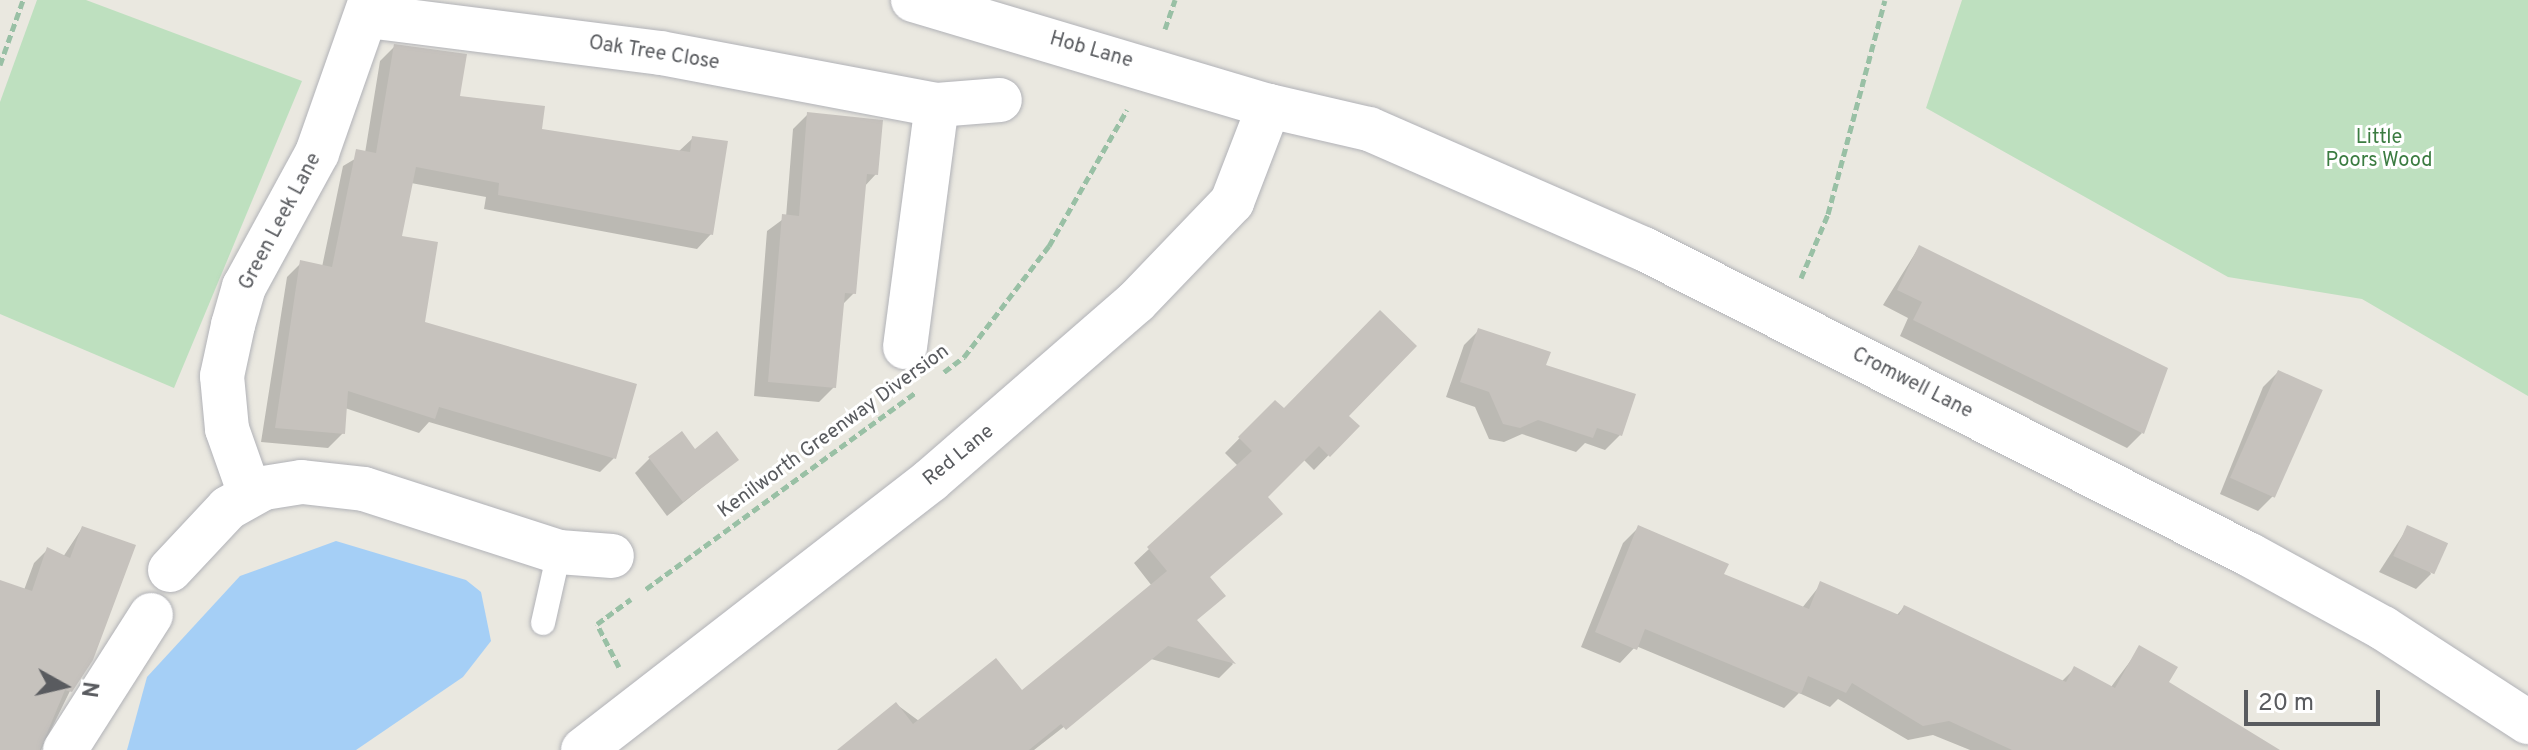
<!DOCTYPE html>
<html>
<head>
<meta charset="utf-8">
<style>
  body { margin:0 }
  #map { position:relative; width:2528px; height:750px; overflow:hidden; background:#eae8e0; font-family:Overpass,sans-serif }
  div>[style] { position:absolute }
  .green>* { inset:0; background:#bee0bf }
  .water>* { inset:0; background:#a5cff6 }
  .shadow>* { inset:0; background:#0003 }
  .building>* { inset:0; background:#c6c2bd; transform-origin:0 0 }
  .path>* { height:5px; margin-top:-2.5px; transform-origin:0; background:repeating-linear-gradient(90deg,#99c0a5 0 8px,transparent 0 12px) }
  .roads { filter:drop-shadow(0 0 2px #b1b2b7) drop-shadow(0 0 2px #b1b2b7) }
  .service>* { height:24px; margin:-12px; padding:0 12px; transform-origin:12px; border-radius:12px; background:#fff }
  .minor>* { height:44px; margin:-22px; padding:0 22px; transform-origin:22px; border-radius:22px; background:#fff }
  .tertiary>* { height:44px; margin:-22px; padding:0 22px; transform-origin:22px; border-radius:22px; background:#fff }
  span { translate:-50% -50%; white-space:nowrap; text-align:center; line-height:1.15; -webkit-text-stroke:6px #fff; paint-order:stroke }
  .street-label { font-size:20px; color:#595b5f }
  .park-label { font-size:20px; color:#3b7c41 }
  .north { position:absolute; left:24px; top:646px; width:80px; height:80px; -webkit-text-stroke:6px #fff; paint-order:stroke; rotate:98deg; font-size:22px; font-weight:700; line-height:32px; text-align:center; color:#595b5f }
  .north::after { content:''; display:block; margin:auto; width:28px; height:36px; background:#595b5f; clip-path:polygon(50% 0,100% 100%,50% 72%,0 100%) }
  .scale { position:absolute; left:2244px; top:690px; width:136px; height:36px; box-sizing:border-box; border:4px solid #595b5f; border-top:0; padding-left:10px; font-size:24px; line-height:28px; white-space:nowrap; color:#595b5f; -webkit-text-stroke:6px #fff; paint-order:stroke }
</style>
</head>
<body>
<div id="map">
  <div class="green">
    <div style="clip-path:polygon(37px 0,86px 0,302px 81px,174px 388px,0 314px,0 102px)"></div>
    <div style="clip-path:polygon(1962px 0,2528px 0,2528px 396px,2362px 299px,2228px 277px,1926px 108px)"></div>
  </div>
  <div class="water">
    <div style="clip-path:polygon(336px 541px,466px 580px,481px 592px,491px 641px,463px 677px,356px 750px,127px 750px,147px 677px,240px 576px)"></div>
  </div>
  <div class="shadow">
    <div style="clip-path:polygon(394px 47px,457px 98px,540px 131px,678px 152px,693px 138px,711px 234px,697px 249px,484px 209px,486px 197px,411px 183px,399px 238px,423px 324px,614px 458px,600px 472px,429px 422px,419px 433px,345px 408px,343px 433px,328px 448px,261px 442px,287px 277px,301px 263px,322px 267px,343px 166px,365px 153px,380px 61px)"></div>
    <div style="clip-path:polygon(808px 114px,876px 174px,864px 187px,854px 293px,842px 305px,834px 387px,819px 402px,754px 396px,767px 231px,786px 217px,793px 129px)"></div>
    <div style="clip-path:polygon(1919px 247px,2142px 433px,2127px 448px,1900px 336px,1908px 318px,1883px 305px)"></div>
    <div style="clip-path:polygon(1479px 330px,1544px 367px,1620px 435px,1605px 450px,1585px 443px,1576px 452px,1522px 434px,1504px 442px,1489px 439px,1475px 407px,1446px 397px,1464px 345px)"></div>
    <div style="clip-path:polygon(2278px 372px,2273px 496px,2258px 511px,2220px 494px,2263px 387px)"></div>
    <div style="clip-path:polygon(1275px 402px,1284px 411px,1346px 416px,1357px 426px,1314px 470px,1303px 459px,1266px 497px,1209px 578px,1196px 621px,1233px 664px,1219px 678px,1151px 659px,1034px 750px,840px 750px,896px 704px,919px 721px,1022px 693px,1152px 586px,1134px 563px,1238px 466px,1225px 453px)"></div>
    <div style="clip-path:polygon(695px 452px,737px 459px,667px 516px,635px 473px,650px 458px)"></div>
    <div style="clip-path:polygon(2408px 527px,2431px 574px,2416px 589px,2379px 572px)"></div>
    <div style="clip-path:polygon(82px 528px,70px 691px,41px 750px,0 750px,0 582px,24px 590px,34px 563px,47px 550px,63px 557px)"></div>
    <div style="clip-path:polygon(1638px 528px,1722px 575px,1802px 608px,1821px 584px,1896px 616px,1904px 607px,2061px 682px,2074px 669px,2111px 687px,2140px 648px,2166px 683px,2275px 750px,1970px 750px,1933px 735px,1908px 740px,1838px 699px,1830px 707px,1799px 693px,1784px 708px,1636px 646px,1620px 663px,1581px 647px,1623px 543px)"></div>
  </div>
  <div class="building">
    <div style="clip-path:polygon(394px 44px,467px 54px,460px 96px,545px 106px,542px 129px,690px 152px,692px 136px,728px 141px,713px 235px,498px 195px,499px 183px,416px 167px,402px 236px,438px 242px,425px 322px,637px 384px,616px 459px,439px 407px,435px 419px,348px 391px,345px 434px,275px 428px,300px 260px,332px 267px,356px 149px,376px 153px)"></div>
    <div style="clip-path:polygon(807px 112px,883px 120px,878px 175px,867px 174px,856px 294px,845px 293px,836px 388px,768px 382px,782px 214px,799px 216px)"></div>
    <div style="clip-path:polygon(1919px 245px,2168px 368px,2144px 434px,1913px 320px,1922px 302px,1897px 290px)"></div>
    <div style="clip-path:polygon(1380px 310px,1417px 346px,1349px 416px,1360px 426px,1330px 457px,1319px 446px,1268px 497px,1283px 514px,1210px 577px,1226px 596px,1197px 620px,1236px 664px,1168px 646px,1066px 730px,1061px 724px,1029px 750px,837px 750px,896px 702px,913px 724px,996px 658px,1022px 690px,1081px 642px,1167px 571px,1147px 547px,1252px 451px,1238px 437px,1275px 400px,1284px 408px)"></div>
    <div style="clip-path:polygon(1478px 328px,1551px 352px,1546px 365px,1636px 394px,1622px 436px,1597px 428px,1593px 438px,1538px 420px,1520px 428px,1503px 424px,1489px 392px,1460px 382px)"></div>
    <div style="left:2278px;top:370px;width:49px;height:118px;rotate:24deg"></div>
    <div style="clip-path:polygon(682px 431px,695px 449px,717px 431px,739px 460px,683px 502px,648px 457px)"></div>
    <div style="clip-path:polygon(1638px 525px,1729px 564px,1724px 574px,1809px 609px,1820px 581px,1899px 615px,1904px 605px,2066px 682px,2074px 666px,2115px 688px,2139px 645px,2178px 667px,2169px 682px,2280px 750px,2012px 750px,1949px 721px,1923px 726px,1852px 683px,1846px 693px,1808px 676px,1801px 694px,1645px 629px,1637px 650px,1595px 632px)"></div>
    <div style="left:2407px;top:525px;width:45px;height:34px;rotate:24deg"></div>
    <div style="clip-path:polygon(82px 526px,136px 545px,93px 660px,72px 692px,65px 690px,40px 750px,0 750px,0 580px,32px 591px,47px 547px,70px 558px)"></div>
  </div>
  <div class="path">
    <div style="left:1165px;top:29px;width:31px;rotate:-71deg"></div>
    <div style="left:0;top:65px;width:69px;rotate:-70.5deg"></div>
    <div style="left:1801px;top:278px;width:69px;rotate:-67.1deg"></div>
    <div style="left:1828px;top:214px;width:221px;rotate:-75.1deg"></div>
    <div style="left:944px;top:372px;width:25px;rotate:-37deg"></div>
    <div style="left:964px;top:357px;width:140px;rotate:-52.6deg"></div>
    <div style="left:1049px;top:246px;width:157px;rotate:-60.2deg"></div>
    <div style="left:646px;top:589px;width:334px;rotate:-36.1deg"></div>
    <div style="left:619px;top:667px;width:48px;rotate:-117.1deg"></div>
    <div style="left:597px;top:624px;width:42px;rotate:-36.3deg"></div>
  </div>
  <div class="roads">
    <div class="service">
      <div style="left:543px;top:623px;width:73px;rotate:-77.3deg"></div>
    </div>
    <div class="minor">
      <div style="left:913px;top:0;width:371px;rotate:16.6deg"></div>
      <div style="left:368px;top:16px;width:295px;rotate:7.2deg"></div>
      <div style="left:661px;top:53px;width:281px;rotate:10.7deg"></div>
      <div style="left:937px;top:105px;width:63px;rotate:-4.5deg"></div>
      <div style="left:905px;top:347px;width:244px;rotate:-82.5deg"></div>
      <div style="left:250px;top:494px;width:69px;rotate:-109.5deg"></div>
      <div style="left:227px;top:429px;width:53px;rotate:-95.4deg"></div>
      <div style="left:222px;top:376px;width:52px;rotate:-77.8deg"></div>
      <div style="left:233px;top:325px;width:40px;rotate:-74deg"></div>
      <div style="left:244px;top:287px;width:153px;rotate:-61.4deg"></div>
      <div style="left:317px;top:153px;width:162px;rotate:-70.6deg"></div>
      <div style="left:170px;top:570px;width:85px;rotate:-46.9deg"></div>
      <div style="left:228px;top:508px;width:41px;rotate:-29.1deg"></div>
      <div style="left:264px;top:488px;width:38px;rotate:-9deg"></div>
      <div style="left:302px;top:482px;width:62px;rotate:6.4deg"></div>
      <div style="left:364px;top:489px;width:205px;rotate:17.9deg"></div>
      <div style="left:559px;top:552px;width:53px;rotate:4.3deg"></div>
      <div style="left:65px;top:750px;width:160px;rotate:-57.5deg"></div>
    </div>
    <div class="tertiary">
      <div style="left:583px;top:750px;width:440px;rotate:-37.8deg"></div>
      <div style="left:931px;top:480px;width:271px;rotate:-41deg"></div>
      <div style="left:1136px;top:302px;width:139px;rotate:-46.2deg"></div>
      <div style="left:1232px;top:202px;width:103px;rotate:-68.9deg"></div>
      <div style="left:1269px;top:106px;width:103px;rotate:13deg"></div>
      <div style="left:1369px;top:129px;width:300px;rotate:23.6deg"></div>
      <div style="left:1644px;top:249px;width:679px;rotate:26.79deg"></div>
      <div style="left:2250px;top:555px;width:152px;rotate:28.8deg"></div>
      <div style="left:2383px;top:628px;width:173px;rotate:33deg"></div>
    </div>
  </div>
  <div class="street-label">
    <span style="left:1091px;top:51px;rotate:16deg">Hob Lane</span>
    <span style="left:654px;top:54px;rotate:9deg">Oak Tree Close</span>
    <span style="left:281px;top:222px;rotate:-62deg">Green Leek Lane</span>
    <span style="left:1912px;top:384px;rotate:27deg">Cromwell Lane</span>
    <span style="left:834px;top:432px;rotate:-36deg">Kenilworth Greenway Diversion</span>
    <span style="left:959px;top:456px;rotate:-39deg">Red Lane</span>
  </div>
  <div class="park-label">
    <span style="left:2379px;top:150px">Little<br>Poors Wood</span>
  </div>
  <div class="north">N</div>
  <div class="scale">20 m</div>
</div>
</body>
</html>
